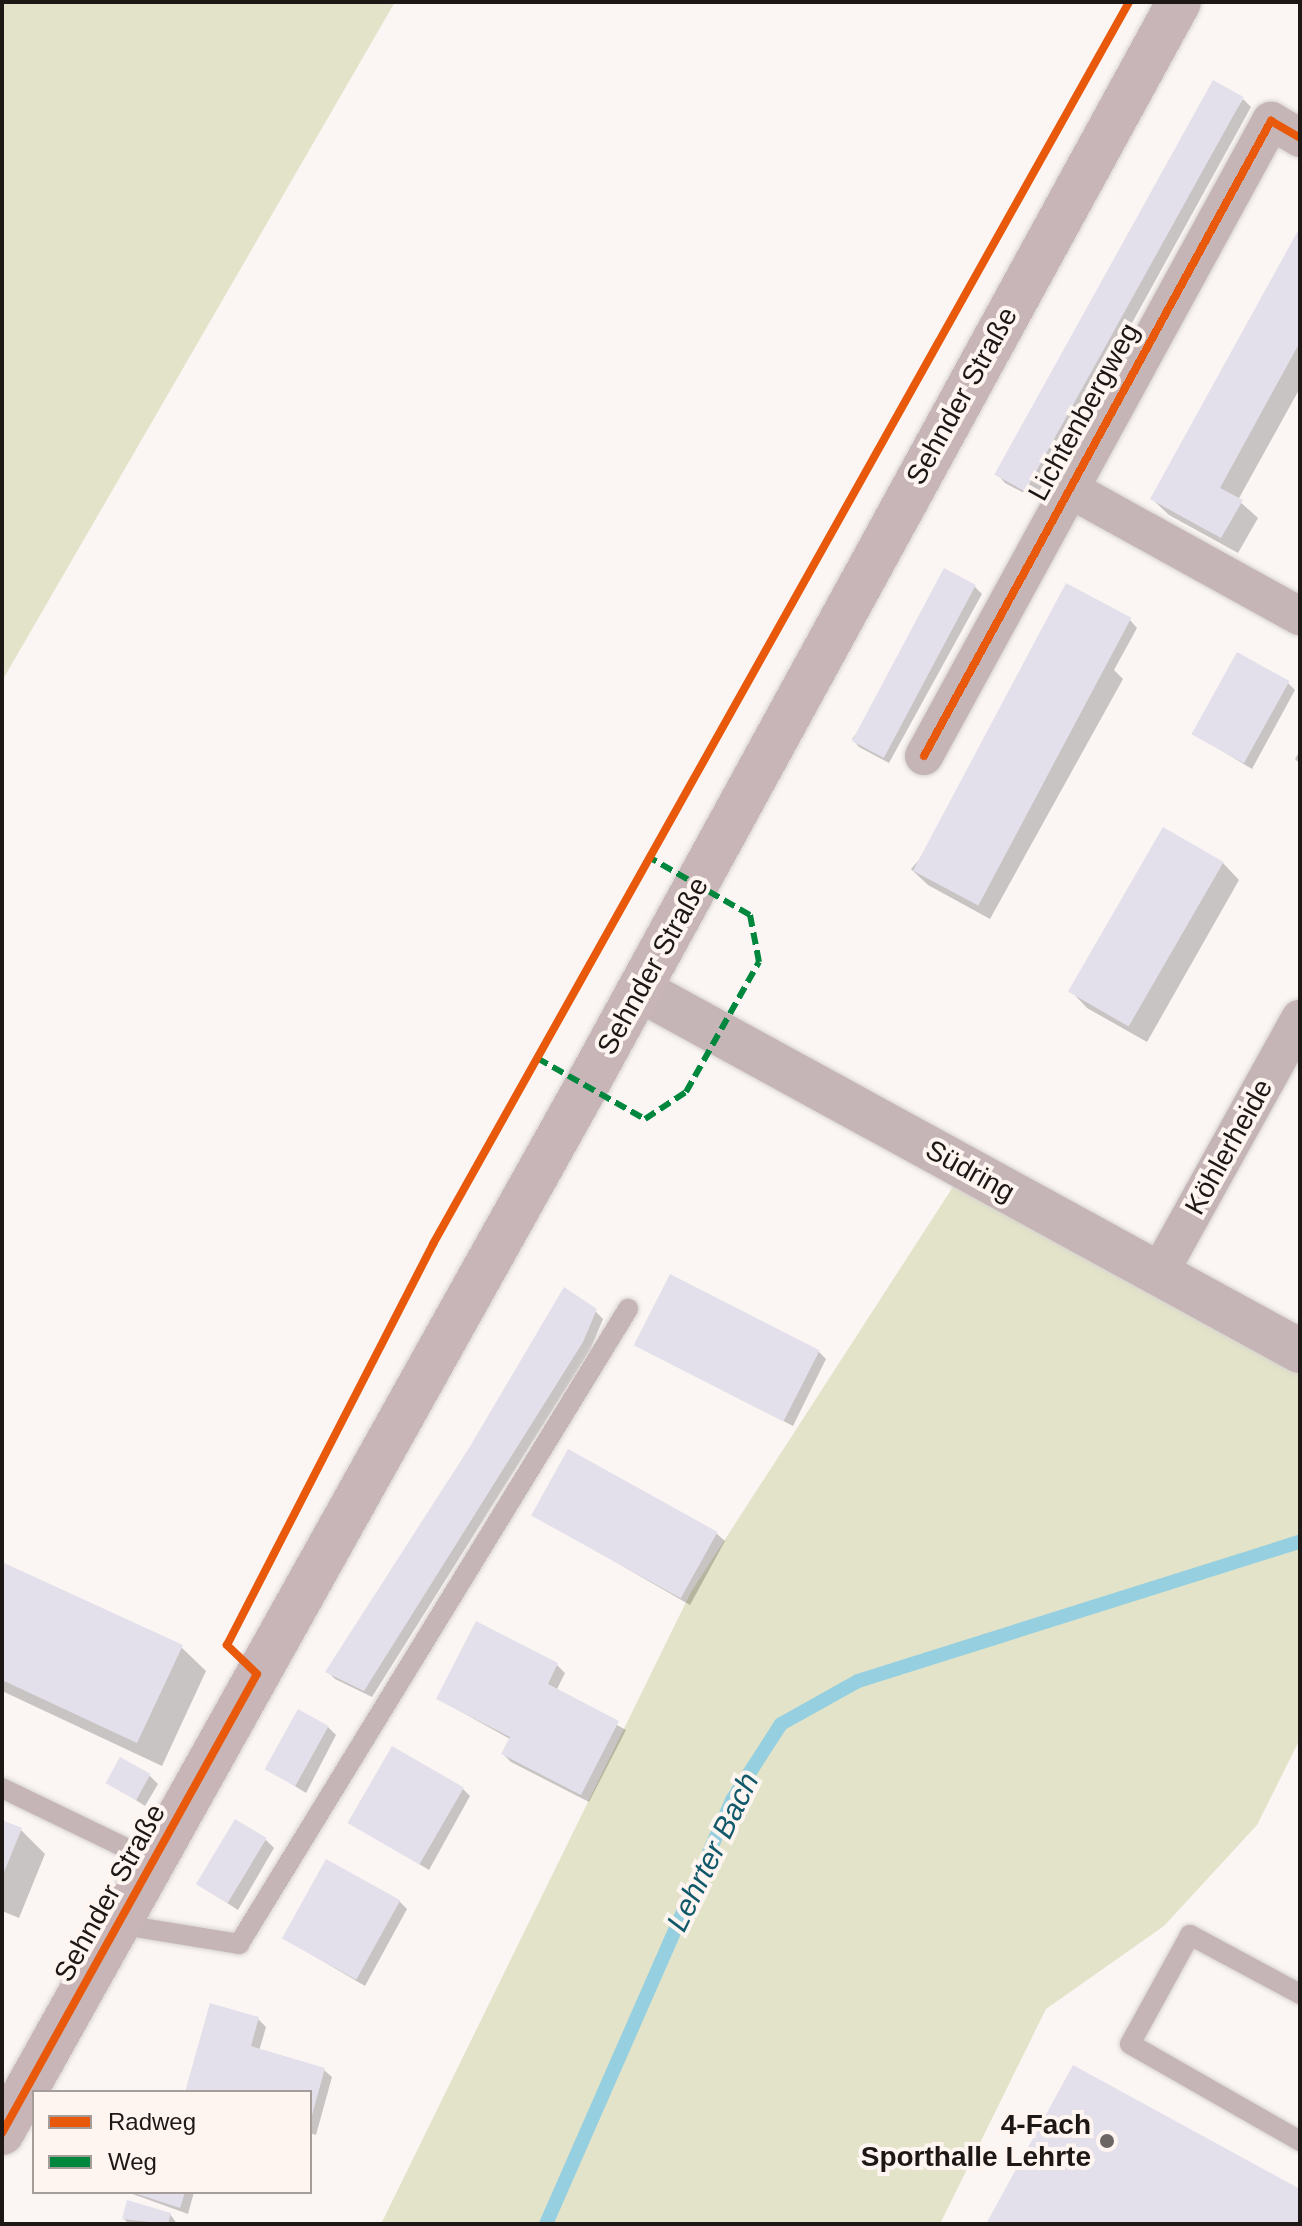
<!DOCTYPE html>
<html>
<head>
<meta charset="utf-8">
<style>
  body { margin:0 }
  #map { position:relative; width:1302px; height:2226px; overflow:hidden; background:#fbf6f4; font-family:Helvetica,sans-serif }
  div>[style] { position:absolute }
  .green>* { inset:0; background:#e3e3c9 }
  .shadow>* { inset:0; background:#0003 }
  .stream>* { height:14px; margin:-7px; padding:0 7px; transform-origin:7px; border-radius:7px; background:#96d0e0 }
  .building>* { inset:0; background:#e4e0eb; transform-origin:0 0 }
  .roads { filter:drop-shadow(0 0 2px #d7d3d1) drop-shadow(0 0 2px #d7d3d1) }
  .service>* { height:20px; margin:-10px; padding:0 10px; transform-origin:10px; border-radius:10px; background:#c6b5b7 }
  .minor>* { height:38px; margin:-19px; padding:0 19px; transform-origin:19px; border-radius:19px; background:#c6b5b7 }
  .tertiary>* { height:44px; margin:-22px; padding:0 22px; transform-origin:22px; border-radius:22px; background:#c6b5b7 }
  .primary>* { height:44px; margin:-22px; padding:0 22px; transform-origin:22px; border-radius:22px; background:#c7b5b8 }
  .quiet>* { height:6px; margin-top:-3px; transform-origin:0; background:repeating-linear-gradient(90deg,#00873e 0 12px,transparent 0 18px) }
  .cycleway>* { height:8px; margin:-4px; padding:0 4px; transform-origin:4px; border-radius:4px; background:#e8590c }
  .dots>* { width:22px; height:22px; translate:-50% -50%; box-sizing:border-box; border:4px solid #fef5f1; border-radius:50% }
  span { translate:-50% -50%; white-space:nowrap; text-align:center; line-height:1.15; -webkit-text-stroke:8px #fef5f1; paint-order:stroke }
  .street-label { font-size:28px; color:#1d1816 }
  .poi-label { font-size:28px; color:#1d1816; font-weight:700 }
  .right { translate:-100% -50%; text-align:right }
  .water-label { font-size:30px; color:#11596a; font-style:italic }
  .frame { position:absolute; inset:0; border:4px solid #1d1816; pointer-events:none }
  .legend { position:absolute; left:32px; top:2090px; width:280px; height:104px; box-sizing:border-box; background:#fef5f1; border:2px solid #a49d99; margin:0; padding:10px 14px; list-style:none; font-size:24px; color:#1d1816 }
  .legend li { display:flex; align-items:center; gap:16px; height:40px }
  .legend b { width:40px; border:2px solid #a49d99 }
</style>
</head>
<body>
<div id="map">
  <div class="green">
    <div style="clip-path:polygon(2px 2px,395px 2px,2px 681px)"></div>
    <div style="clip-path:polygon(958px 1179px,1300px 1369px,1300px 1739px,1257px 1825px,1164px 1926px,1046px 2009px,940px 2224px,381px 2224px,691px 1592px)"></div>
  </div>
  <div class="shadow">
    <div style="clip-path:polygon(1243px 99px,1251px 107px,1035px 499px,1005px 483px,998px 475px)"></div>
    <div style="clip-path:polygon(1300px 231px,1300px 388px,1238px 500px,1258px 518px,1238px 553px,1169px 515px,1152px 499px)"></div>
    <div style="clip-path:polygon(974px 586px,982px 594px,889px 763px,859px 747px,852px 739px)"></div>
    <div style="clip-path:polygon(1130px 620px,1137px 628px,1114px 670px,1123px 679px,990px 919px,928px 885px,911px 869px)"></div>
    <div style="clip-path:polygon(1287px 682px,1295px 690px,1252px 769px,1194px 734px)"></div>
    <div style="clip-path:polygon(1300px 750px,1300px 764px,1295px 759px)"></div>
    <div style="clip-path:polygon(1223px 863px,1239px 880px,1147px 1042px,1087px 1008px,1071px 991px)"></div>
    <div style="clip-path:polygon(595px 1311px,603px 1319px,590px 1350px,372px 1697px,335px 1679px,327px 1671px)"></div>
    <div style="clip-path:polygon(637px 1344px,818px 1351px,826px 1359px,793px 1426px)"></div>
    <div style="clip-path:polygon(534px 1515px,717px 1534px,725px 1541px,690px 1605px)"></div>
    <div style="clip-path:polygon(2px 1564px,181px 1647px,206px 1671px,162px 1766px,2px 1691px)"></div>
    <div style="clip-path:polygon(557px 1665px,565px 1673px,556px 1691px,626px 1730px,589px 1802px,511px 1762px,503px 1754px,510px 1739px,438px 1699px)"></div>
    <div style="clip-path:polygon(328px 1727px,336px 1735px,306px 1793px,269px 1770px)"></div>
    <div style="clip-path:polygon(150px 1776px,158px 1784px,145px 1806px,108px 1782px)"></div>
    <div style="clip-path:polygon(462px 1788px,470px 1796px,429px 1870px,351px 1823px)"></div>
    <div style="clip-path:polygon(2px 1822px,21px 1830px,45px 1854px,19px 1918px,2px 1911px)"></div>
    <div style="clip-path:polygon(266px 1840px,274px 1848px,238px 1910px,199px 1885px)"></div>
    <div style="clip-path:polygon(399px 1901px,407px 1909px,365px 1986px,285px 1939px)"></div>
    <div style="clip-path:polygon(258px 2019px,266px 2027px,259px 2051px,324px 2070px,332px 2077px,316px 2135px,310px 2133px,310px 2092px,187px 2092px)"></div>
    <div style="clip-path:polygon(127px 2192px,194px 2192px,188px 2214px)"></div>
    <div style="clip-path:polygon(170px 2214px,177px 2224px,129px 2224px,124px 2219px)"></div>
  </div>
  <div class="stream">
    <div style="left:546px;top:2224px;width:463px;rotate:-66.3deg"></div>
    <div style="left:732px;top:1800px;width:90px;rotate:-57.2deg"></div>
    <div style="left:781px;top:1724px;width:88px;rotate:-29.2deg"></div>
    <div style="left:858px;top:1681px;width:463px;rotate:-17.5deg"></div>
  </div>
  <div class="building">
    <div style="left:1213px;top:80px;width:35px;height:451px;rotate:29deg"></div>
    <div style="clip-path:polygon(1300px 227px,1300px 342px,1220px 488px,1243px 500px,1221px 538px,1150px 499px)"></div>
    <div style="left:944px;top:568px;width:36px;height:196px;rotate:28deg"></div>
    <div style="left:1066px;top:583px;width:74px;height:326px;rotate:28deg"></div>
    <div style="left:1237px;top:652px;width:60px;height:94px;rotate:29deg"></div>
    <div style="left:1163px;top:827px;width:70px;height:190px;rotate:30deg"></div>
    <div style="left:670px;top:1274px;width:168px;height:80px;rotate:27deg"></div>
    <div style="clip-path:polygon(564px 1287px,597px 1309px,583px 1342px,364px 1691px,325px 1672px,469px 1448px)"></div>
    <div style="left:568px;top:1449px;width:171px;height:76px;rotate:29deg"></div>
    <div style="clip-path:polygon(2px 1562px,183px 1645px,137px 1743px,2px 1680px)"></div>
    <div style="clip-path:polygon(476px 1621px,558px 1663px,548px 1684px,619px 1721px,581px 1795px,501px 1754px,510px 1737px,436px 1699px)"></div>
    <div style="left:298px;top:1709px;width:35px;height:69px;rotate:29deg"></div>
    <div style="left:392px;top:1746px;width:83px;height:89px;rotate:30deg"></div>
    <div style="left:120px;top:1757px;width:35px;height:30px;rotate:29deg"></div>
    <div style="left:235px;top:1819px;width:37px;height:76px;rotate:31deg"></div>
    <div style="clip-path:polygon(2px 1820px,22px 1828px,2px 1877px)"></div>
    <div style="left:326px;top:1859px;width:85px;height:91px;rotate:29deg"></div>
    <div style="clip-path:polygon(210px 2003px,259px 2017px,251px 2046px,325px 2068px,311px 2119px,310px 2092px,185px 2092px)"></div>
    <div style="clip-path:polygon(1073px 2065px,1300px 2189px,1300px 2224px,986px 2224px)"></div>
    <div style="clip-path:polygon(131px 2192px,185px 2192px,180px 2208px)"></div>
    <div style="clip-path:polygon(127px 2200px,171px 2213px,168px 2224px,122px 2219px)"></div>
  </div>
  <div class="roads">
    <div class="service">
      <div style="left:2px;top:1788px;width:168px;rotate:25.8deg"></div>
      <div style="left:117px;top:1924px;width:124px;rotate:9.3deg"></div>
      <div style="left:239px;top:1944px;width:745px;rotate:-58.51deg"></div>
      <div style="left:1300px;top:1994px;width:125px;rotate:-151.8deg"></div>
      <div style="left:1190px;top:1935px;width:124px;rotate:118.8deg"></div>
      <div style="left:1130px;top:2044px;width:196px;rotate:29.7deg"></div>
    </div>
    <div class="minor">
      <div style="left:1066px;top:487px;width:267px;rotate:28.9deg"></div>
      <div style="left:924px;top:756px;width:724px;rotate:-61.35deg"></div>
      <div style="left:1271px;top:121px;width:34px;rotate:30deg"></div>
      <div style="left:1158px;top:1275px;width:293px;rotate:-61deg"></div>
    </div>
    <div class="tertiary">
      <div style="left:640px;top:990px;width:752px;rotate:28.68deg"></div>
    </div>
    <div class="primary">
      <div style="left:2px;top:2133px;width:1200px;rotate:-60.83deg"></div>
      <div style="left:587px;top:1085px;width:1234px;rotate:-61.34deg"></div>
    </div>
  </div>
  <div class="quiet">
    <div style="left:537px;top:1058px;width:124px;rotate:29.5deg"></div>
    <div style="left:645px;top:1119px;width:49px;rotate:-33.4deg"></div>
    <div style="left:686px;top:1092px;width:149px;rotate:-60.7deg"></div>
    <div style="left:759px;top:962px;width:48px;rotate:-100.8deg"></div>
    <div style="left:750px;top:915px;width:119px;rotate:-150.2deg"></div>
  </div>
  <div class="cycleway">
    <div style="left:924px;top:756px;width:724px;rotate:-61.35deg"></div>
    <div style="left:1271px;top:121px;width:34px;rotate:30deg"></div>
    <div style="left:2px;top:2133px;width:525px;rotate:-60.95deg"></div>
    <div style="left:257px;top:1674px;width:42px;rotate:-136deg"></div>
    <div style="left:227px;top:1645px;width:451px;rotate:-62.8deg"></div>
    <div style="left:433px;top:1244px;width:1424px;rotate:-60.73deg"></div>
  </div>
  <div class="dots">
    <div style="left:1107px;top:2141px;background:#6b6664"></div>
  </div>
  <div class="street-label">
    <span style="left:962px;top:396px;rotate:-61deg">Sehnder Straße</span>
    <span style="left:1084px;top:412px;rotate:-61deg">Lichtenbergweg</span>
    <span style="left:653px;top:966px;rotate:-61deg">Sehnder Straße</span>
    <span style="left:1229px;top:1147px;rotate:-61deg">Köhlerheide</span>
    <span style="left:970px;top:1171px;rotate:29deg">Südring</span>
    <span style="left:110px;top:1893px;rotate:-61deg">Sehnder Straße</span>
  </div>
  <div class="poi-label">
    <span class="right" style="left:1091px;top:2141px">4-Fach<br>Sporthalle Lehrte</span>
  </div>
  <div class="water-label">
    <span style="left:713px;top:1852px;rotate:-64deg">Lehrter Bach</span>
  </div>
  <div class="frame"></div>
  <ul class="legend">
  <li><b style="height:10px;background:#e8590c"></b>Radweg</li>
  <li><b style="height:10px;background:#00873e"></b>Weg</li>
  </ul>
</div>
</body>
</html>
